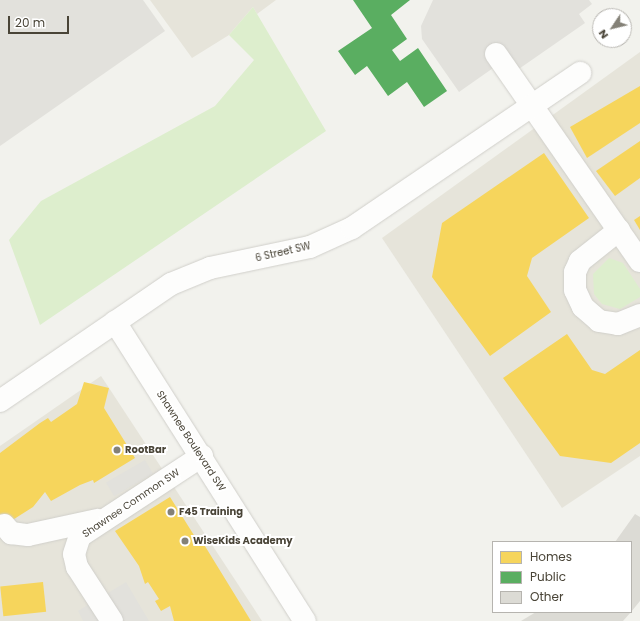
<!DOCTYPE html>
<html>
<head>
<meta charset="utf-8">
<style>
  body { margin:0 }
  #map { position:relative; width:640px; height:621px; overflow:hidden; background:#f2f2ed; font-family:Poppins,sans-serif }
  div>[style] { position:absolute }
  .residential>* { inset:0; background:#e6e4da }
  .green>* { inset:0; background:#ddeecd }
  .parking>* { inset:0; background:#e2e1dc; transform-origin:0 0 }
  .homes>* { inset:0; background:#f6d55c; transform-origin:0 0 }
  .public>* { inset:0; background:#5aae61 }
  .building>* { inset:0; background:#dcdbd5 }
  .roads { filter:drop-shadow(0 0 1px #d0cfca) drop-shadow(0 0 1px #d0cfca) }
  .minor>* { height:22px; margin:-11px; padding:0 11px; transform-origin:11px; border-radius:11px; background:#fdfdfc }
  .dots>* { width:11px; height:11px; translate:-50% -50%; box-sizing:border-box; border:2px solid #fff; border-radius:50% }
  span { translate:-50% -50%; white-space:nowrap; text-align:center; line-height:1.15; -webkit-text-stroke:4px #fff; paint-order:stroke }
  .street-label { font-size:10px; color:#494437 }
  .poi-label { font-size:10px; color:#494437; font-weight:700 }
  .left { translate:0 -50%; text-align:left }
  .legend { position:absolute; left:492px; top:541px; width:140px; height:72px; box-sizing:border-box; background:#fff; border:1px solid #b6b4af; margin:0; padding:5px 7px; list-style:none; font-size:12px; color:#494437 }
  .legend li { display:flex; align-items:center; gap:8px; height:20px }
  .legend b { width:20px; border:1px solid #b6b4af }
  .north { position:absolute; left:592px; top:8px; width:40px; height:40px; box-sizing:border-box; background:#fff; border:1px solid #b6b4af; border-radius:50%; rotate:235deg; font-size:11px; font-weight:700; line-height:16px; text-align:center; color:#494437 }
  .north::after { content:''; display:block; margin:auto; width:14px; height:18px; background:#848177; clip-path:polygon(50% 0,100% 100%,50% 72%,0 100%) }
  .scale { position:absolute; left:8px; top:16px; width:61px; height:18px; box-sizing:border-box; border:2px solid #494437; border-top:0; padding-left:5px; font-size:12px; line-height:14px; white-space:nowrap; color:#494437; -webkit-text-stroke:3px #fff; paint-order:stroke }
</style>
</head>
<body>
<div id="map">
  <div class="residential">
    <div style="clip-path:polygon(150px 0,276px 0,257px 14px,253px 7px,229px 35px,192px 58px)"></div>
    <div style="clip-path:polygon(640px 52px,640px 456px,562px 508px,382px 238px)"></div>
    <div style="clip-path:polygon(101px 376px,109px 388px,262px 621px,0 621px,0 446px)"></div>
  </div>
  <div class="green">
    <div style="clip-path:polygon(253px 7px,326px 131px,40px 325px,9px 240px,41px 201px,215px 106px,254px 60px,229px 35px)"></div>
    <div style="clip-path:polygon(609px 258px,623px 263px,640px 289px,640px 297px,620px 309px,602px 304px,594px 294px,593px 274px)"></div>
  </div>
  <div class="parking">
    <div style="clip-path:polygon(0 0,143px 0,165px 31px,0 146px)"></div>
    <div style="clip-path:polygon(433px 0,589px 0,592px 4px,579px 14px,585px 23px,506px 78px,496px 66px,459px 92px,422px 39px,421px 26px)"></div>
    <div style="left:145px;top:460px;width:16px;height:45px;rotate:60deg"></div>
    <div style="clip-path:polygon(126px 582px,149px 621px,83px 621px,78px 611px)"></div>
  </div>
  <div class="homes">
    <div style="clip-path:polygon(640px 86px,640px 123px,587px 158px,570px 127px)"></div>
    <div style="clip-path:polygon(640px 141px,640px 178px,615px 196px,596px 171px)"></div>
    <div style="clip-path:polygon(544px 153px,589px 218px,532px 258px,527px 276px,551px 312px,490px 356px,432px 277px,442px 223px)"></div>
    <div style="clip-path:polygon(640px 216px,640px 230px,634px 220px)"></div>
    <div style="clip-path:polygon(567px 334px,592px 370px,605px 374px,640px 350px,640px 443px,611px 463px,560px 456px,503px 378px)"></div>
    <div style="clip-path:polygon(84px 382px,109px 388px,104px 408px,135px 458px,94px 483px,93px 480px,80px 485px,51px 501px,45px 492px,33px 507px,0 528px,0 453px,40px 423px,48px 418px,51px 422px,77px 404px)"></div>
    <div style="clip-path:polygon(170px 497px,197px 540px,200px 538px,251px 621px,174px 621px,170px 606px,161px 611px,155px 601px,159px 599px,148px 582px,145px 584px,139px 566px,115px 531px)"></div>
    <div style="left:43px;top:582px;width:30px;height:43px;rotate:84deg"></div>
  </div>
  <div class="public">
    <div style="clip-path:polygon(353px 0,410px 0,391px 15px,407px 39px,392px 50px,400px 61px,418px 48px,447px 91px,424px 107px,407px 82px,388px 96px,367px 66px,355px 75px,338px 51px,372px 28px)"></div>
  </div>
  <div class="building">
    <div style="clip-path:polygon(635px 514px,640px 517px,640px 601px,631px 612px,631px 542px,615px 542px)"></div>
    <div style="clip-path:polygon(536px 612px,631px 612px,623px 621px,521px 621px)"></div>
  </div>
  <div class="roads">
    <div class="minor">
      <div style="left:496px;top:54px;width:252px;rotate:55.2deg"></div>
      <div style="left:619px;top:230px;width:50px;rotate:141.5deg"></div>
      <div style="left:580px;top:261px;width:12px;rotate:114deg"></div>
      <div style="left:575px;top:272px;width:18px;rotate:90deg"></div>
      <div style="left:575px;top:290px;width:19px;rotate:65deg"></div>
      <div style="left:583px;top:307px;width:21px;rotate:41deg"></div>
      <div style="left:599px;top:321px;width:19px;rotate:9deg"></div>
      <div style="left:618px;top:324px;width:24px;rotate:-22deg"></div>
      <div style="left:115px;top:322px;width:354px;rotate:57.6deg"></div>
      <div style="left:0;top:401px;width:207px;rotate:-34.4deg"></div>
      <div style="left:171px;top:284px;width:42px;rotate:-22.3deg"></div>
      <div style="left:210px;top:268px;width:102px;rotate:-11.9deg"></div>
      <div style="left:310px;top:247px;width:46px;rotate:-24.3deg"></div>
      <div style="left:352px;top:228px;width:276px;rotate:-34.2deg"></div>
      <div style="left:4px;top:525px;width:11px;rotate:49deg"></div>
      <div style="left:11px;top:533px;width:17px;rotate:7deg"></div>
      <div style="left:28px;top:535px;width:71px;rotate:-12.3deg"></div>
      <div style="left:112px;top:621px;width:64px;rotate:-122.9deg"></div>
      <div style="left:77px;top:567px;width:13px;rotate:-103deg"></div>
      <div style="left:74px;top:554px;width:19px;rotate:-72deg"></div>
      <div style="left:80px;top:536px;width:146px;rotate:-33.3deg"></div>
    </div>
  </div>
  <div class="dots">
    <div style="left:117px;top:450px;background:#848177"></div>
    <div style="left:171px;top:512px;background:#848177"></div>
    <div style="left:185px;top:541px;background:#848177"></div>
  </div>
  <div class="street-label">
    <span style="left:283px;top:252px;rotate:-13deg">6 Street SW</span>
    <span style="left:191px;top:441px;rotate:57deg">Shawnee Boulevard SW</span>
    <span style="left:131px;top:503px;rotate:-34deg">Shawnee Common SW</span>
  </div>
  <div class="poi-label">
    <span class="left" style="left:125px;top:450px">RootBar</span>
    <span class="left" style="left:179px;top:512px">F45 Training</span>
    <span class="left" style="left:193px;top:541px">WiseKids Academy</span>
  </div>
  <ul class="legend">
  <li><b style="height:11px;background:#f6d55c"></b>Homes</li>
  <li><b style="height:11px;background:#5aae61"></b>Public</li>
  <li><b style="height:11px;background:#dcdbd5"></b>Other</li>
  </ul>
  <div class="north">N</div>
  <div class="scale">20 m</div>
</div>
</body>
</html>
